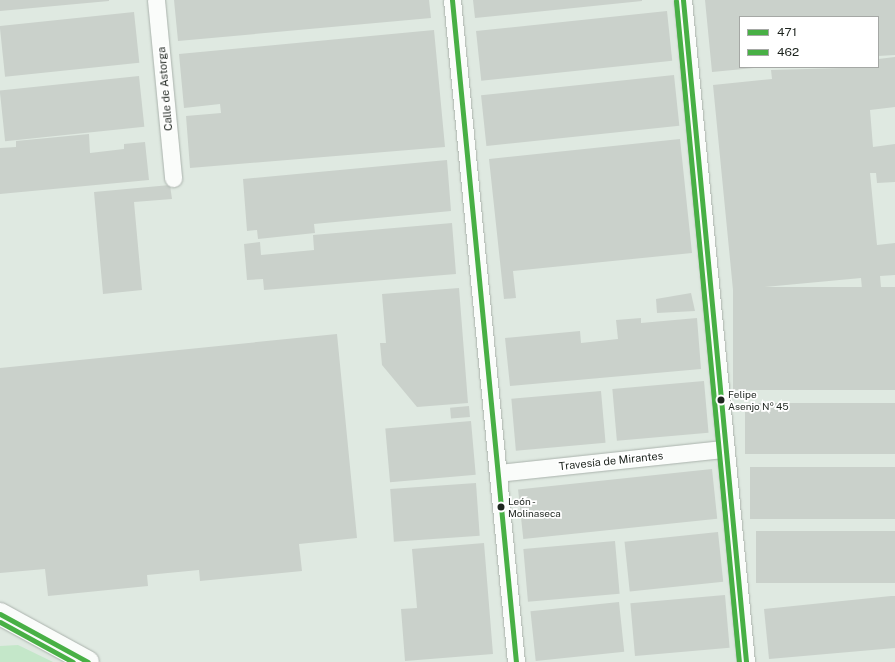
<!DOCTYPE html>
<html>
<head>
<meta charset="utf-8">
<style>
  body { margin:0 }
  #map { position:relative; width:895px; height:662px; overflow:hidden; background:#dfe9e1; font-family:"Public Sans",sans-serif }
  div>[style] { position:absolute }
  .green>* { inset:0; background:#c4e7c9 }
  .building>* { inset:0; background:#cad1cb; transform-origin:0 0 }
  .roads { filter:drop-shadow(0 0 1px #aab2ac) drop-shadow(0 0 1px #aab2ac) }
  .street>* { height:17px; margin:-8.5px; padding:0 8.5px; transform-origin:8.5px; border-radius:8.5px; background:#fafcfa }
  .secondary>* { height:22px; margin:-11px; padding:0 11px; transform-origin:11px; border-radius:11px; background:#fafcfa }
  .bus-1>* { height:5px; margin:-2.5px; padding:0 2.5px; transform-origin:2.5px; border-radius:2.5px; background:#48b045 }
  .bus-2>* { height:5px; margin:-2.5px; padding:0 2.5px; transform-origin:2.5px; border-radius:2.5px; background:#48b045 }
  .dots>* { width:11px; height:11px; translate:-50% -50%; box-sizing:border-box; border:2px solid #fff; border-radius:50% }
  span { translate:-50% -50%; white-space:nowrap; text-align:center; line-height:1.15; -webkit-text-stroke:3.5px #fff; paint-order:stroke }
  .bus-label { font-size:10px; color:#1e251f }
  .left { translate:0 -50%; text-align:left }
  .street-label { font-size:11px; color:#1e251f }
  .legend { position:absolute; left:739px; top:16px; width:140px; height:52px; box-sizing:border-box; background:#fff; border:1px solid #a5a8a5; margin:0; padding:5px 7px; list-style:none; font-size:12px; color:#1e251f }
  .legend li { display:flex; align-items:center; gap:8px; height:20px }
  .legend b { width:20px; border:1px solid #a5a8a5 }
</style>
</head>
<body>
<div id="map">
  <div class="green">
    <div style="clip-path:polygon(18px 645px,53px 662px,0 662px,0 646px)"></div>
  </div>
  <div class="building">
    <div style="clip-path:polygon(0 0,109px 0,109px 1px,0 11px)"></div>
    <div style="clip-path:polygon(174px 0,429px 0,431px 18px,178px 41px)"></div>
    <div style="clip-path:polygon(473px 0,642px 0,642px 1px,475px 18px)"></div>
    <div style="clip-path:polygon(705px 0,895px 0,895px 55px,878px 56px,878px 17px,740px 17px,740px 67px,754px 68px,712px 72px)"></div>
    <div style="left:667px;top:11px;width:50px;height:192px;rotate:84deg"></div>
    <div style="left:134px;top:12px;width:51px;height:135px;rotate:84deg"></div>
    <div style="clip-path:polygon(434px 30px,445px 147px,190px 168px,186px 116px,221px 113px,220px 104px,184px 108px,179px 54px)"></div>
    <div style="clip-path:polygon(895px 57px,895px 107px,870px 110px,873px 147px,895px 144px,895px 182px,877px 183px,876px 173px,870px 173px,877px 245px,895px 243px,895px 275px,880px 276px,881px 287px,862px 289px,861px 278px,733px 290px,713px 85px,772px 79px,771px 70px,878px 67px,878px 59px)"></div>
    <div style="left:674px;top:75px;width:51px;height:194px;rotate:84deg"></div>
    <div style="left:139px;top:76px;width:51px;height:140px;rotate:84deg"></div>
    <div style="clip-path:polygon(89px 134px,90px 153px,124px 149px,124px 144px,145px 142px,149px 180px,0 194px,0 148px,16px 147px,16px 141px)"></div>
    <div style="clip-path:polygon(680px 139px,692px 253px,513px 271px,516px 298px,504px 299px,489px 159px)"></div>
    <div style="clip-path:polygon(447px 160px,451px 211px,314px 224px,315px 233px,258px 239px,257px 230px,247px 231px,243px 179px)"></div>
    <div style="clip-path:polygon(170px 185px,172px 199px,134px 202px,142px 290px,103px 294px,94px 192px)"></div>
    <div style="clip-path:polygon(452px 223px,456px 274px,264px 290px,263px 279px,247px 280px,244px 244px,260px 242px,261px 255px,314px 250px,313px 235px)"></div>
    <div style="left:895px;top:287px;width:103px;height:162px;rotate:90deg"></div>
    <div style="clip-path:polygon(459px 288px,468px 403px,417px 407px,382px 365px,380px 343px,386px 343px,382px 294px)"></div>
    <div style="clip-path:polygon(691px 293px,695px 311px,657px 313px,656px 299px)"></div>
    <div style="clip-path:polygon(641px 318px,641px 323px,697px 318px,701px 369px,510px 386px,505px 338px,580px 331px,581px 343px,618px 339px,616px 320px)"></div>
    <div style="clip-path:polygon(337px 334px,357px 538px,299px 544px,302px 571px,200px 581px,199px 570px,147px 575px,148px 586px,48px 596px,45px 569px,0 573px,0 368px)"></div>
    <div style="left:704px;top:381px;width:52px;height:92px;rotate:85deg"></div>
    <div style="left:601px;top:391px;width:52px;height:90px;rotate:85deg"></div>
    <div style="left:895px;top:403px;width:51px;height:150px;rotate:90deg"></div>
    <div style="left:469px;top:406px;width:11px;height:19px;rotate:85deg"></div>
    <div style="left:471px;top:421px;width:54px;height:86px;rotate:85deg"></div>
    <div style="left:895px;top:467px;width:52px;height:145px;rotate:90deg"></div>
    <div style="left:712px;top:469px;width:50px;height:195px;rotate:84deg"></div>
    <div style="left:476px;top:483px;width:53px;height:86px;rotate:86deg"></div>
    <div style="left:895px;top:531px;width:52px;height:139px;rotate:90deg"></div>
    <div style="left:718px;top:532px;width:50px;height:94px;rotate:84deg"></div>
    <div style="left:615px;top:541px;width:53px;height:92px;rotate:85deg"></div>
    <div style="clip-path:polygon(484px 543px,493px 654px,405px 661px,401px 609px,417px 608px,412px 549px)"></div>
    <div style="left:725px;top:595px;width:53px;height:95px;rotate:85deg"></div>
    <div style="clip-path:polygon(891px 596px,895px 596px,895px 648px,769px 659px,764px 609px)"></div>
    <div style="left:619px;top:602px;width:50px;height:89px;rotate:84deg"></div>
  </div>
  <div class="roads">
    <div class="street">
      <div style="left:156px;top:0;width:179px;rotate:84.5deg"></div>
      <div style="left:452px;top:0;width:665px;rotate:84.48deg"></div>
      <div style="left:683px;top:0;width:665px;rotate:84.56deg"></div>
      <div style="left:498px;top:473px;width:227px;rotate:-6.1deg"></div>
    </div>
    <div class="secondary">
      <div style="left:0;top:614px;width:100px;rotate:28.6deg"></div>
    </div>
  </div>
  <div class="bus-1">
    <div style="left:452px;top:0;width:665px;rotate:84.48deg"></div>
    <div style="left:683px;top:0;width:665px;rotate:84.56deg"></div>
    <div style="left:0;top:614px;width:100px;rotate:28.6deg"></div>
  </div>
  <div class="bus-2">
    <div style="left:676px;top:1px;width:664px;rotate:84.56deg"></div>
    <div style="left:0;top:622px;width:83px;rotate:28.7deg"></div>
  </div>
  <div class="dots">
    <div style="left:721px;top:400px;background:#1e251f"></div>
    <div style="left:501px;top:507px;background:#1e251f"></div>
  </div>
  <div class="bus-label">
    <span class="left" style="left:728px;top:400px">Felipe<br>Asenjo Nº 45</span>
    <span class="left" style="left:508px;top:507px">León -<br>Molinaseca</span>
  </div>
  <div class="street-label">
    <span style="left:165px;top:89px;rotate:-95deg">Calle de Astorga</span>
    <span style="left:611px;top:461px;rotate:-6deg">Travesía de Mirantes</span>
  </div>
  <ul class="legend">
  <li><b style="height:5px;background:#48b045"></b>471</li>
  <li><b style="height:5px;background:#48b045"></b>462</li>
  </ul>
</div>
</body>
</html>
